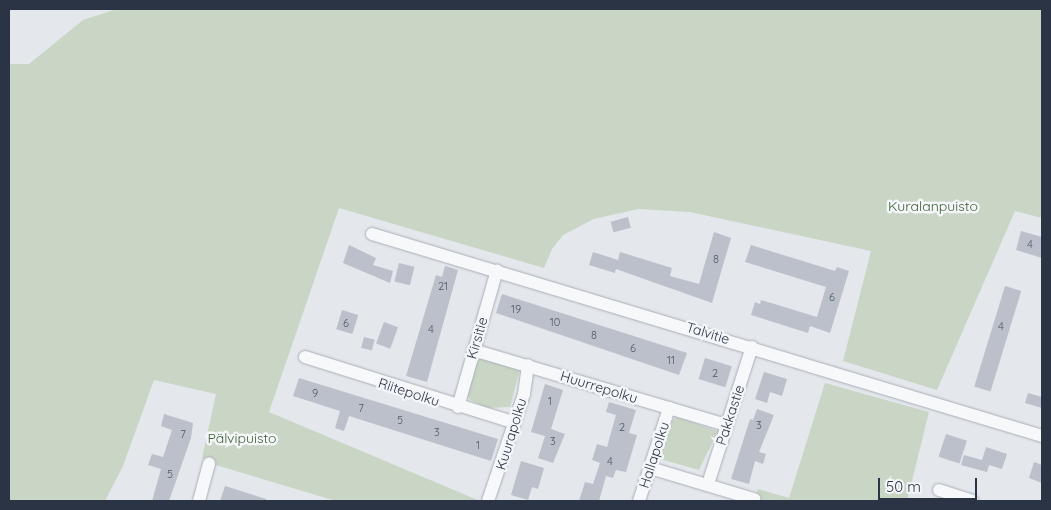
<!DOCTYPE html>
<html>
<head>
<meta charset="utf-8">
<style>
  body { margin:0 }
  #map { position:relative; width:1051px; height:510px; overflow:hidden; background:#e4e7ec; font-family:Quicksand,sans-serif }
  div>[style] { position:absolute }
  .green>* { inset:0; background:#c9d6c5 }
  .building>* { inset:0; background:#bbc0ca; transform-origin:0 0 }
  .roads { filter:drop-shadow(0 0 1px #a9aeb7) drop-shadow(0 0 1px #a9aeb7) }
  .minor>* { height:12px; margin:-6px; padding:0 6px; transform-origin:6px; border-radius:6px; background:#f7f8fa }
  span { translate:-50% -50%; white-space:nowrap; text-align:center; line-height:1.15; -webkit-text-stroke:5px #f4f6f9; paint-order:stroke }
  .number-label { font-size:11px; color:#4f5766 }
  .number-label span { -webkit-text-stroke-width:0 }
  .park-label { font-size:14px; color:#3f6138 }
  .street-label { font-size:14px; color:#2b3445 }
  .frame { position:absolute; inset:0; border:10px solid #2b3445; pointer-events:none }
  .scale { position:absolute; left:878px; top:478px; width:99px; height:22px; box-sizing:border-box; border:2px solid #2b3445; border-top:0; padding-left:6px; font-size:15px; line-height:18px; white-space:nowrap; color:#2b3445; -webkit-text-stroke:4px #f4f6f9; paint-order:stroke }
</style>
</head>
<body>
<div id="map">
  <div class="green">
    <div style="clip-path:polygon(117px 9px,1042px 9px,1042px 218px,1015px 211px,937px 390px,843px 361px,871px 251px,690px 212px,638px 209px,594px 219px,563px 235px,552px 249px,544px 268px,339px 208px,269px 412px,480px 501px,336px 501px,209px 463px,202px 458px,216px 394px,154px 380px,123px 466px,105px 501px,9px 501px,9px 64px,29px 64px,83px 20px)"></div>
    <div style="clip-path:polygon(477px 357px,520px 369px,510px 407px,487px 408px,470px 400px,468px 395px)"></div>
    <div style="clip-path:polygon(825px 383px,929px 412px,907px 501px,753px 501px,758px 489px,789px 498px)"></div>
    <div style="clip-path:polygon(677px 417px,718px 431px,699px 470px,660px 459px,673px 420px)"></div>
  </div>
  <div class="building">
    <div style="left:628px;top:217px;width:11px;height:18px;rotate:75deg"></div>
    <div style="clip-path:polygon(1021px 231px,1042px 237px,1042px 258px,1016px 250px)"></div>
    <div style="clip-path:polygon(714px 232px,731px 238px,712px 303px,616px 269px,615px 273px,589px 265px,593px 252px,618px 260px,620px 252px,672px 268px,670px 276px,699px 284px)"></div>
    <div style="clip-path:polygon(349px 245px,376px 258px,373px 265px,393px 271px,390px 283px,343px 263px)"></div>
    <div style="clip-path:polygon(751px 245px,835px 271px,837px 267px,849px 271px,830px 333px,810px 326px,808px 333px,751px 315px,755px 302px,760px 304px,761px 300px,817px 317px,826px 287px,745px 262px)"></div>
    <div style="left:399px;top:263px;width:16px;height:19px;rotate:14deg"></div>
    <div style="clip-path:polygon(445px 266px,458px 270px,427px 382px,406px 376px,436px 275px,442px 277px)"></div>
    <div style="left:1005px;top:286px;width:17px;height:105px;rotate:17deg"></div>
    <div style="clip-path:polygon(502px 294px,687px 353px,679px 375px,496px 313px)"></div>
    <div style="left:342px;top:310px;width:17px;height:20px;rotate:17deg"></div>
    <div style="left:384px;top:322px;width:15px;height:23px;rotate:20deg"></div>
    <div style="left:364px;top:337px;width:11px;height:11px;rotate:15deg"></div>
    <div style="left:705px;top:358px;width:28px;height:22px;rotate:17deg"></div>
    <div style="clip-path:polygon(764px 372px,787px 379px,782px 396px,770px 392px,767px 403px,755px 399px)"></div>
    <div style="clip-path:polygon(299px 378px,498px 439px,491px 461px,349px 416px,344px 431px,335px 428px,340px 411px,293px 396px)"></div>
    <div style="clip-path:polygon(545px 384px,563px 390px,551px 429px,565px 434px,553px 463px,538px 458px,545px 436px,531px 432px)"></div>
    <div style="clip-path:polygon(1028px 393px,1042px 397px,1042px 408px,1025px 403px)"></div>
    <div style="clip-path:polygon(609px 402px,636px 410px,629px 433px,637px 435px,626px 472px,616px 470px,613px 478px,606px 476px,599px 501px,579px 501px,585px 482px,593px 484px,600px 463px,592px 460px,597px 444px,607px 447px,616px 415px,606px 412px)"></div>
    <div style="clip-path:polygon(757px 409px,774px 415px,759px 452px,766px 454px,763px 464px,755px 461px,749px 484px,731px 479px,750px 419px,753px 420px)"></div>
    <div style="clip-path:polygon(164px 414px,193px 423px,191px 438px,169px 501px,152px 501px,161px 469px,148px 465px,152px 454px,163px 457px,172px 430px,161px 426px)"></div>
    <div style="left:946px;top:434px;width:22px;height:24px;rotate:18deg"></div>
    <div style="clip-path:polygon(986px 447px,1007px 454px,1002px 469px,989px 465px,987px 472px,961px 465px,964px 455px,982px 460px)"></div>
    <div style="clip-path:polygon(521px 461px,544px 468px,538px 489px,532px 487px,528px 500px,511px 495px)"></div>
    <div style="clip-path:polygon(1034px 462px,1042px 465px,1042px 483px,1029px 478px)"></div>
    <div style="clip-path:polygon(225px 486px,266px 499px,266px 501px,220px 501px)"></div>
  </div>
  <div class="roads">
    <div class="minor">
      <div style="left:372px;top:234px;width:700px;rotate:16.78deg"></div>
      <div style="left:473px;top:350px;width:264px;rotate:16.5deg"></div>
      <div style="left:305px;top:357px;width:220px;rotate:17.4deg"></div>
      <div style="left:458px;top:407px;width:142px;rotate:-74.1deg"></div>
      <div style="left:650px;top:468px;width:109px;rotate:16.6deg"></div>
      <div style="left:708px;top:484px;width:144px;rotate:-72.2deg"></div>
      <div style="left:939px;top:490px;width:35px;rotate:18deg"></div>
      <div style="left:199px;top:501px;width:39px;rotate:-75deg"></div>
      <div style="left:488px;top:501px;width:113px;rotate:-71.4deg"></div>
      <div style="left:524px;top:394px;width:29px;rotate:-82deg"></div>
      <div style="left:639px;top:501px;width:98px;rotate:-72.1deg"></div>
    </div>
  </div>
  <div class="number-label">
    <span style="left:1030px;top:244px">4</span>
    <span style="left:716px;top:259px">8</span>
    <span style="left:443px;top:286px">21</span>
    <span style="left:832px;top:297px">6</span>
    <span style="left:516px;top:309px">19</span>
    <span style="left:555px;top:322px">10</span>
    <span style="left:346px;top:323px">6</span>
    <span style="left:1001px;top:326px">4</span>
    <span style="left:431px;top:329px">4</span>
    <span style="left:594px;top:335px">8</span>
    <span style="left:633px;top:348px">6</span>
    <span style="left:671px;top:360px">11</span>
    <span style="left:715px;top:373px">2</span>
    <span style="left:315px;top:393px">9</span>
    <span style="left:550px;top:401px">1</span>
    <span style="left:361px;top:408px">7</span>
    <span style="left:400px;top:420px">5</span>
    <span style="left:759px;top:425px">3</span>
    <span style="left:622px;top:427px">2</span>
    <span style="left:437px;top:432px">3</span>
    <span style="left:183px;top:434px">7</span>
    <span style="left:553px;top:441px">3</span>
    <span style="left:478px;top:445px">1</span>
    <span style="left:610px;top:461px">4</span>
    <span style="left:170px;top:474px">5</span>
  </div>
  <div class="park-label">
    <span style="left:933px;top:206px">Kuralanpuisto</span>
    <span style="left:242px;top:438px">Pälvipuisto</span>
  </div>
  <div class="street-label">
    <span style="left:708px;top:333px;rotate:17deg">Talvitie</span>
    <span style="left:477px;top:338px;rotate:-74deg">Kirsitie</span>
    <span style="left:599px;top:387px;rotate:17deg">Huurrepolku</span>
    <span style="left:409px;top:392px;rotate:18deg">Riitepolku</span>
    <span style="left:730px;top:415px;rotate:-72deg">Pakkastie</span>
    <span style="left:511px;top:434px;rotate:-73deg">Kuurapolku</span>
    <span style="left:654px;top:455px;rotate:-72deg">Hallapolku</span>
  </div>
  <div class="frame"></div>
  <div class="scale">50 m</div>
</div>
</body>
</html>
